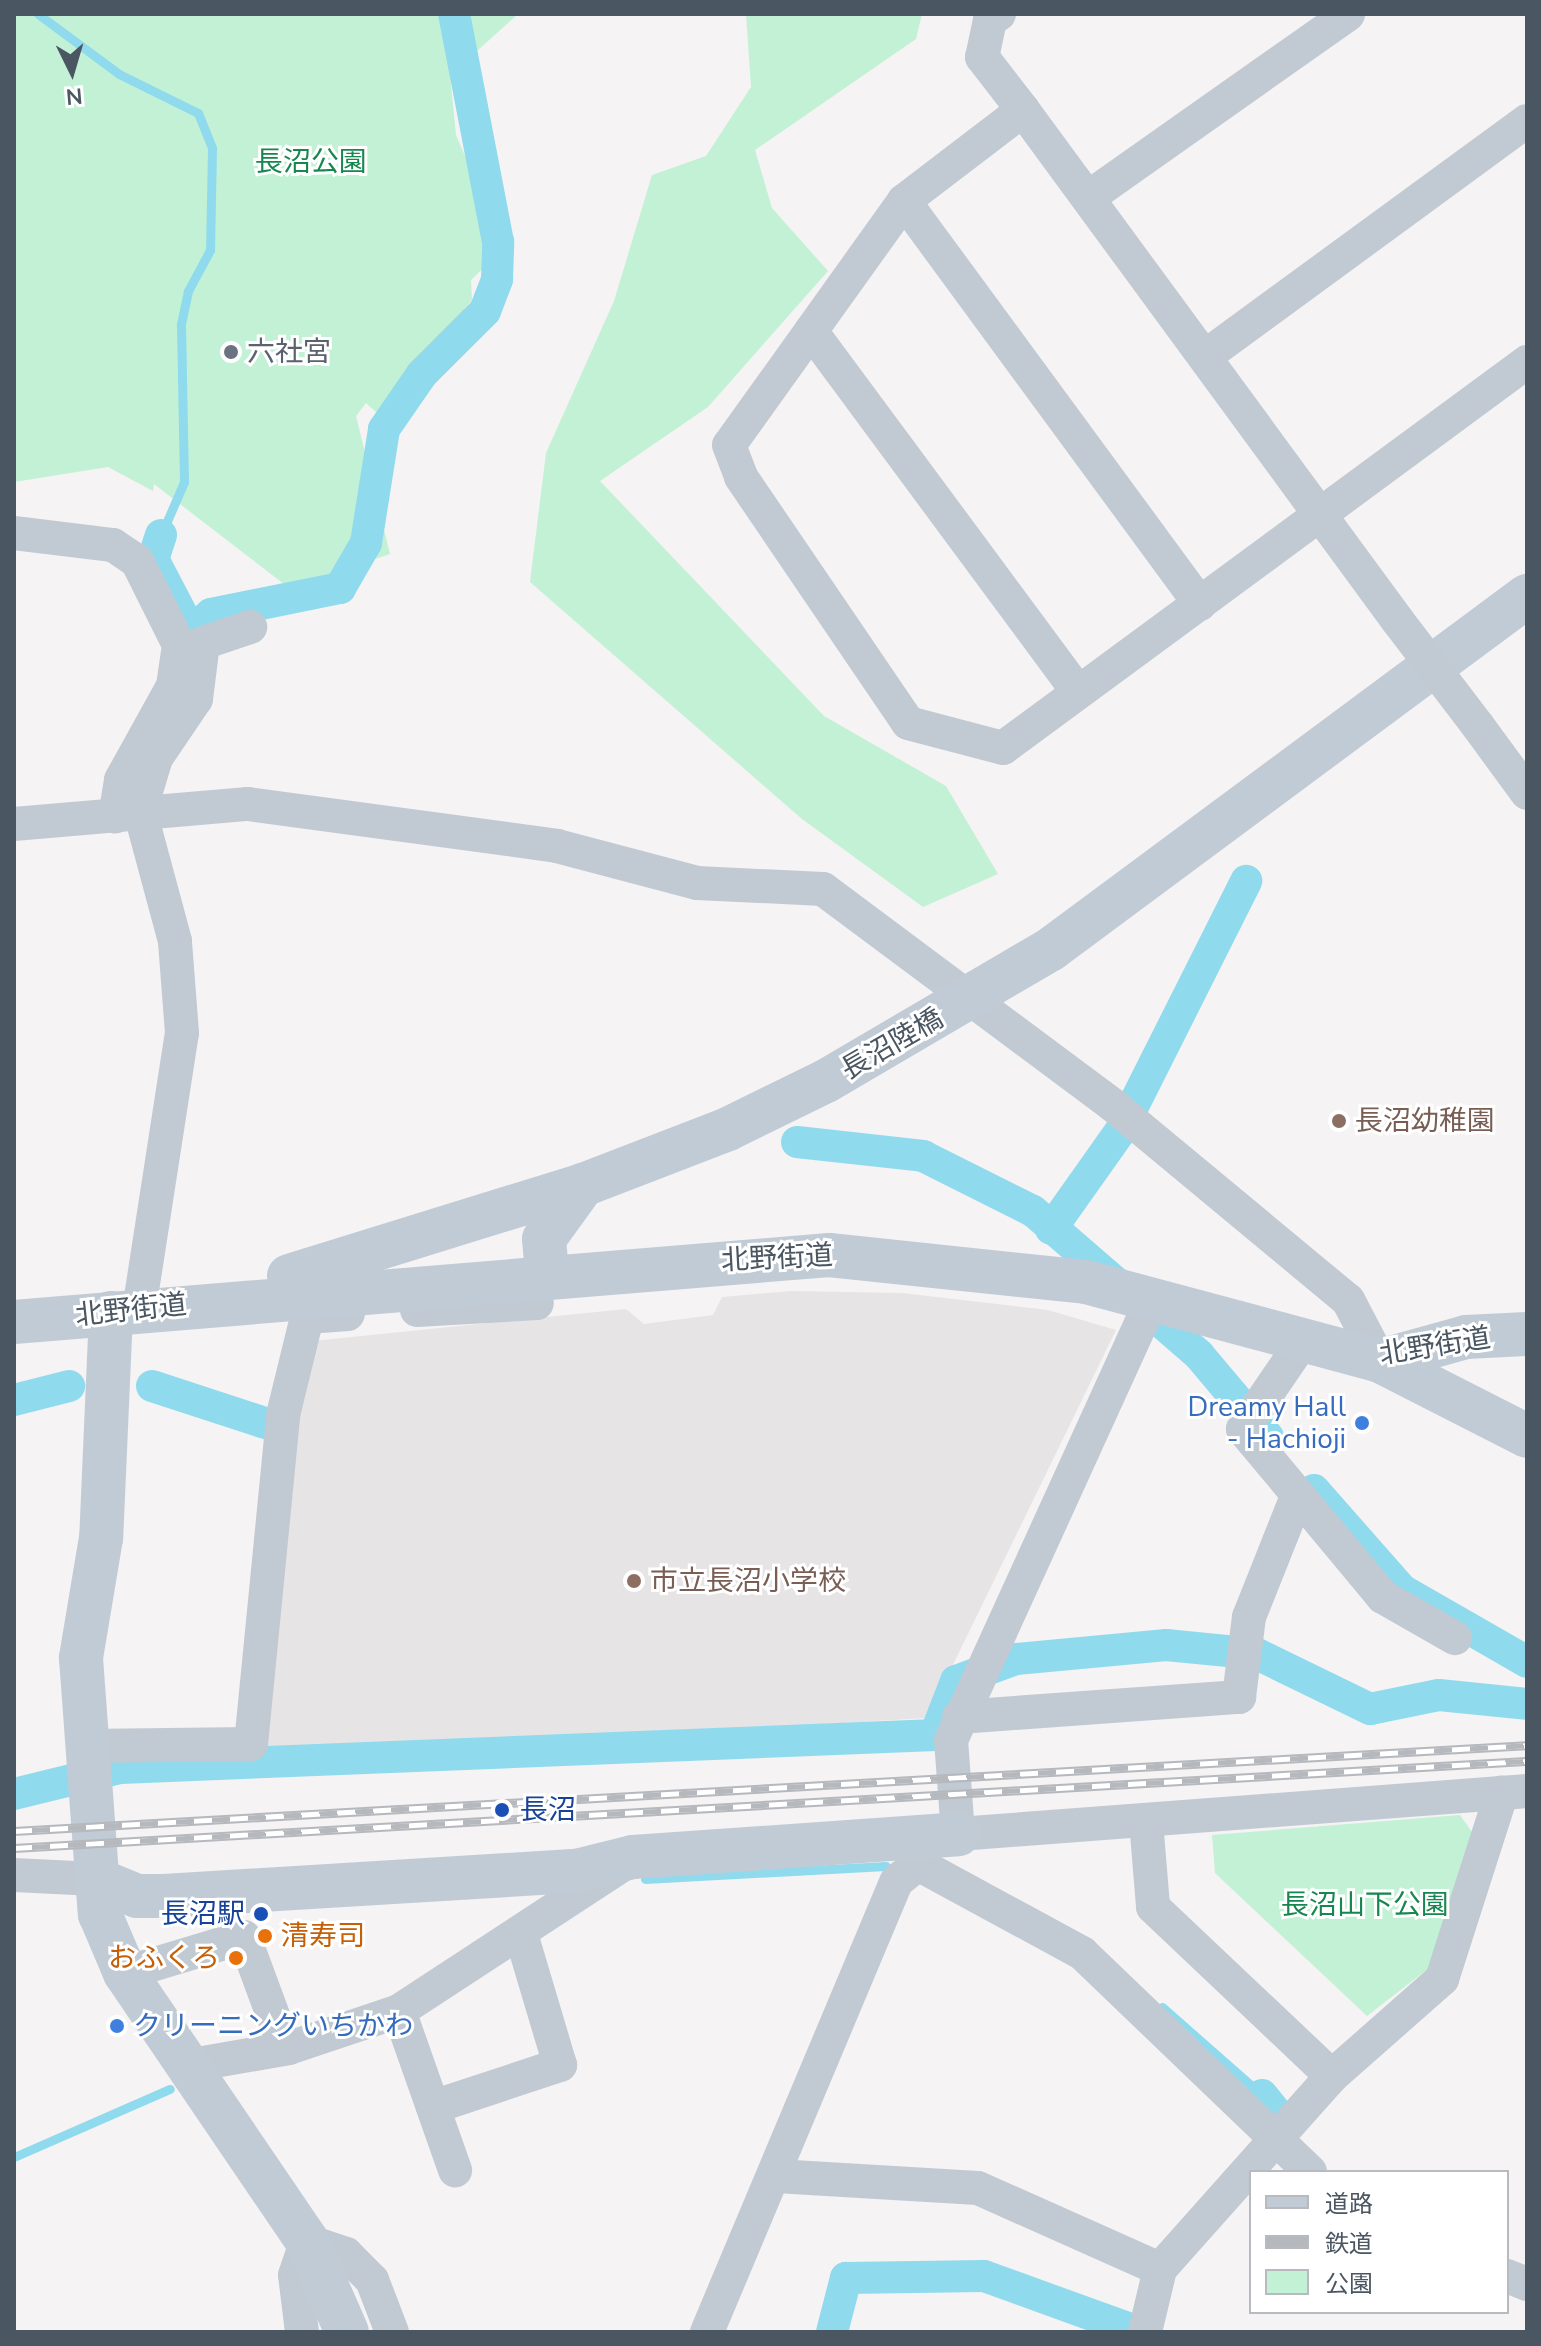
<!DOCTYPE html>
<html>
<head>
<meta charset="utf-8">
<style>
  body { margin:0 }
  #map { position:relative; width:1541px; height:2346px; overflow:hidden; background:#f5f3f3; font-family:"Nunito Sans","Noto Sans JP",sans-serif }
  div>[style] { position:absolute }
  .education>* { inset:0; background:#e6e4e5 }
  .green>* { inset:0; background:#c3f1d5 }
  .stream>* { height:9px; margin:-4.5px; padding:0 4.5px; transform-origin:4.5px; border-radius:4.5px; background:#90daee }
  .canal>* { height:32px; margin:-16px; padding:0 16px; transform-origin:16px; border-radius:16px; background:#90daee }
  .street>* { height:34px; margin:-17px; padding:0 17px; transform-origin:17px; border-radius:17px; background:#c1cad2 }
  .secondary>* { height:44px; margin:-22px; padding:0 22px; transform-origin:22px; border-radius:22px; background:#c1cbd6 }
  .rail>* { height:9px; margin-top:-4.5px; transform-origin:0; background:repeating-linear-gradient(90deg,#fff 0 18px,#b5b8bd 0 36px); box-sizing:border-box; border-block:2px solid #b5b8bd }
  .street-bridge>* { height:34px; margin:-17px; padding:0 17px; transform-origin:17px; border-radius:17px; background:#c1cad2 }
  .secondary-bridge>* { height:44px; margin:-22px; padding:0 22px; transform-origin:22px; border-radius:22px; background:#c1cbd6 }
  .dots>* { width:22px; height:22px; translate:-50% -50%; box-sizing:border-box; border:4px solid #fff; border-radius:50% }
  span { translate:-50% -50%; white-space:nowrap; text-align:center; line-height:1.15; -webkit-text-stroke:6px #fff; paint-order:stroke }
  .park-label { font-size:28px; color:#17864f }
  .worship-label { font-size:28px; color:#5b616d }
  .left { translate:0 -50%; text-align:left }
  .street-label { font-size:28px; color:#4a5661 }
  .education-label { font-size:28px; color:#785e54 }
  .shop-label { font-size:28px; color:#366cbe }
  .right { translate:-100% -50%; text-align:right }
  .transit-label { font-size:28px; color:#164399 }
  .food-label { font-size:28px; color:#c56008 }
  .frame { position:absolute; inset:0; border:16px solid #4a5661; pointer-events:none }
  .legend { position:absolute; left:1249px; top:2170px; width:260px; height:144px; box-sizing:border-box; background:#fff; border:2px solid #b7bbc0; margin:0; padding:10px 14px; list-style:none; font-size:24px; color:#4a5661 }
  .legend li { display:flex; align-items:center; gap:16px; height:40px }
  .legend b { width:40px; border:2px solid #b7bbc0 }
  .north { position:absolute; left:32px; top:32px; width:80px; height:80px; -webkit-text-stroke:6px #fff; paint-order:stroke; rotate:175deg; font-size:22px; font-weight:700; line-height:32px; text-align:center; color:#4a5661 }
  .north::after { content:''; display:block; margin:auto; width:28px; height:36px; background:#4a5661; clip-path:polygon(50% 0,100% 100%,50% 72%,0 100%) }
</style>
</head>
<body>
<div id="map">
  <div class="education">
    <div style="clip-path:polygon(791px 1291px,902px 1293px,1048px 1310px,1116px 1330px,927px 1718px,259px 1757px,287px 1444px,313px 1341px,626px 1309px,644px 1324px,713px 1315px,722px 1297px)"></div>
  </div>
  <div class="green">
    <div style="clip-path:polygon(14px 14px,518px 14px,450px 75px,456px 135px,504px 248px,471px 280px,472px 300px,377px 413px,366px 403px,356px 416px,390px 554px,289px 588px,154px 484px,153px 491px,108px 467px,14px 482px)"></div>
    <div style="clip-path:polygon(746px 14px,922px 14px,916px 39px,755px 150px,772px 208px,828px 271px,708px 407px,600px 481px,824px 716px,946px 786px,998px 874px,923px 907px,802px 819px,530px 582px,546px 453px,614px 301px,652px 175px,706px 156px,751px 87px)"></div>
    <div style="clip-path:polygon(1460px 1815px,1472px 1832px,1429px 1968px,1367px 2016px,1215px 1873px,1212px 1835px)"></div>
  </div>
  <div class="stream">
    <div style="left:38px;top:14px;width:101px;rotate:36.5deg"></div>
    <div style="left:119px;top:74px;width:88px;rotate:26.3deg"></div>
    <div style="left:198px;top:113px;width:38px;rotate:68deg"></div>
    <div style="left:212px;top:148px;width:102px;rotate:91.1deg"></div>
    <div style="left:210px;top:250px;width:47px;rotate:118.2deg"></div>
    <div style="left:188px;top:291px;width:35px;rotate:102deg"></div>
    <div style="left:181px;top:325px;width:157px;rotate:88.9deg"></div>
    <div style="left:184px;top:482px;width:58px;rotate:113.5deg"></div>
    <div style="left:645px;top:1879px;width:241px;rotate:-3.1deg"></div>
    <div style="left:1162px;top:2007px;width:133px;rotate:41.3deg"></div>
    <div style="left:14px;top:2157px;width:170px;rotate:-23.6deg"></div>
  </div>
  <div class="canal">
    <div style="left:161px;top:535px;width:25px;rotate:108deg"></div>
    <div style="left:153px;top:559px;width:82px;rotate:62.5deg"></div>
    <div style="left:191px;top:632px;width:21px;rotate:87deg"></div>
    <div style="left:191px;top:632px;width:27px;rotate:-42deg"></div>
    <div style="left:211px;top:614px;width:132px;rotate:-11.4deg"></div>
    <div style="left:340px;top:588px;width:52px;rotate:-60deg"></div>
    <div style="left:366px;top:543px;width:115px;rotate:-81deg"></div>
    <div style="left:384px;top:429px;width:67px;rotate:-55.4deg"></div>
    <div style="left:422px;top:374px;width:89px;rotate:-45deg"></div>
    <div style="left:485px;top:311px;width:34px;rotate:-69deg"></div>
    <div style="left:497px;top:279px;width:37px;rotate:-88deg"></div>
    <div style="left:498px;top:242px;width:232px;rotate:-100.9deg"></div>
    <div style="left:797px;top:1142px;width:127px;rotate:6.3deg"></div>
    <div style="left:923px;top:1156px;width:123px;rotate:26.6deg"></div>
    <div style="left:1033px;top:1211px;width:220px;rotate:40.9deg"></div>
    <div style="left:1199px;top:1355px;width:107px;rotate:49.9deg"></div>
    <div style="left:1051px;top:1229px;width:121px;rotate:-54.7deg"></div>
    <div style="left:1121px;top:1130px;width:279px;rotate:-63.3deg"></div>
    <div style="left:152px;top:1386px;width:122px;rotate:18.1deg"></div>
    <div style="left:14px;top:1400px;width:57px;rotate:-14.3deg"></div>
    <div style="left:1314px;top:1490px;width:133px;rotate:48.7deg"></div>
    <div style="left:1402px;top:1590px;width:144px;rotate:29.9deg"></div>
    <div style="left:14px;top:1794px;width:109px;rotate:-13.8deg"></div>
    <div style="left:120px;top:1768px;width:816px;rotate:-2.32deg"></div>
    <div style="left:935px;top:1735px;width:58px;rotate:-68.7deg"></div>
    <div style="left:956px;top:1681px;width:64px;rotate:-20.1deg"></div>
    <div style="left:1016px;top:1659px;width:151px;rotate:-5.3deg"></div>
    <div style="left:1166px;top:1645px;width:91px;rotate:5.6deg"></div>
    <div style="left:1257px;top:1654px;width:126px;rotate:26deg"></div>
    <div style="left:1370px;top:1709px;width:70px;rotate:-11.5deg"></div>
    <div style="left:1439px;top:1695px;width:88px;rotate:5.8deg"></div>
    <div style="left:1262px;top:2095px;width:28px;rotate:51deg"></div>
    <div style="left:832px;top:2332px;width:56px;rotate:-75.5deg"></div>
    <div style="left:846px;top:2278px;width:138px;rotate:-0.8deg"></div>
    <div style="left:984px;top:2276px;width:165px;rotate:19.9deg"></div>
  </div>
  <div class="street">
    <div style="left:999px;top:14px;width:11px;rotate:146deg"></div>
    <div style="left:990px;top:20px;width:38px;rotate:102deg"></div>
    <div style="left:982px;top:57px;width:67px;rotate:52.3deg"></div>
    <div style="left:1023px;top:110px;width:150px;rotate:142.6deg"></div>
    <div style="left:904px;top:201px;width:300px;rotate:125.6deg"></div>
    <div style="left:729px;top:445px;width:34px;rotate:69deg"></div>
    <div style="left:741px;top:477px;width:297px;rotate:55.8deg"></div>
    <div style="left:908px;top:723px;width:98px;rotate:14.7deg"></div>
    <div style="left:1003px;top:748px;width:651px;rotate:-36.38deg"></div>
    <div style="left:1023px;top:110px;width:634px;rotate:53.73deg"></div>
    <div style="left:1089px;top:197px;width:317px;rotate:-35.2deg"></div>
    <div style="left:904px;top:201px;width:500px;rotate:53.7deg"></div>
    <div style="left:811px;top:331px;width:447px;rotate:53.5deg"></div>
    <div style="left:1207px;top:355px;width:396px;rotate:-36.2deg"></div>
    <div style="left:14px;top:533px;width:100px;rotate:6.9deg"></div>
    <div style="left:113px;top:545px;width:29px;rotate:34deg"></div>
    <div style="left:137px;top:561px;width:94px;rotate:63.4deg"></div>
    <div style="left:179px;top:645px;width:41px;rotate:98.3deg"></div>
    <div style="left:173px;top:686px;width:107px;rotate:119deg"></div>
    <div style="left:121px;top:780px;width:37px;rotate:99deg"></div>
    <div style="left:1478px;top:726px;width:83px;rotate:53.8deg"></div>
    <div style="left:14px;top:824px;width:235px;rotate:-4.9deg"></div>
    <div style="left:248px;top:804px;width:312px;rotate:7.7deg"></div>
    <div style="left:557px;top:846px;width:145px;rotate:14.8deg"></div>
    <div style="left:697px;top:883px;width:126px;rotate:2.7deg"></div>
    <div style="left:823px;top:889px;width:363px;rotate:36.7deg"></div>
    <div style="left:1114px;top:1106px;width:304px;rotate:39.7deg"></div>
    <div style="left:1348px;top:1300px;width:69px;rotate:62.3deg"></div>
    <div style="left:1153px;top:1297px;width:487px;rotate:114.5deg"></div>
    <div style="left:951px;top:1740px;width:94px;rotate:85.7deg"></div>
    <div style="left:958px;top:1834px;width:571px;rotate:-4.32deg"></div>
    <div style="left:139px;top:1310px;width:280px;rotate:-81.2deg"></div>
    <div style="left:182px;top:1033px;width:92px;rotate:-94.4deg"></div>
    <div style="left:175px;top:941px;width:135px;rotate:-105.1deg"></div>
    <div style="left:140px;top:811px;width:55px;rotate:-73.2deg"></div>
    <div style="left:156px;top:758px;width:71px;rotate:-55.9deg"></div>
    <div style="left:196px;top:699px;width:56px;rotate:-82.9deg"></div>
    <div style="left:203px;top:643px;width:50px;rotate:-18.8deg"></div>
    <div style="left:417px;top:1310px;width:120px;rotate:-3.3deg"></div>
    <div style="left:1305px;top:1338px;width:110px;rotate:124.3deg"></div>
    <div style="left:1243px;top:1429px;width:219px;rotate:50.2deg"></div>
    <div style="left:1383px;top:1597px;width:83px;rotate:29.7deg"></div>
    <div style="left:959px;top:1717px;width:281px;rotate:-4.1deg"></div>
    <div style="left:1239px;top:1697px;width:81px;rotate:-82.9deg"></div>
    <div style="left:1249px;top:1617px;width:132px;rotate:-68.3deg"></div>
    <div style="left:85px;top:1746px;width:166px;rotate:-0.7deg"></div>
    <div style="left:251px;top:1744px;width:331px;rotate:-84.4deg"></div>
    <div style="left:283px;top:1415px;width:101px;rotate:-76.2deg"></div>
    <div style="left:307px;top:1317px;width:41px;rotate:-4.2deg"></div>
    <div style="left:1146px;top:1821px;width:86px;rotate:85.3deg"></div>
    <div style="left:1153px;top:1907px;width:246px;rotate:43.4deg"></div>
    <div style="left:918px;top:1864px;width:187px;rotate:28.5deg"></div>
    <div style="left:1082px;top:1953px;width:316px;rotate:43.8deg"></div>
    <div style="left:14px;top:1875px;width:82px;rotate:2.8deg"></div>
    <div style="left:125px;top:1973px;width:124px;rotate:-16.8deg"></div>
    <div style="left:244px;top:1937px;width:118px;rotate:69.7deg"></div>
    <div style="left:399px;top:2011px;width:169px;rotate:70.6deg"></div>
    <div style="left:186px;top:2066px;width:105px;rotate:-9.9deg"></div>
    <div style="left:289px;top:2048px;width:116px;rotate:-18.6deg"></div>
    <div style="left:399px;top:2011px;width:263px;rotate:-33.2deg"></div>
    <div style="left:433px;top:2107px;width:134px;rotate:-18.3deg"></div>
    <div style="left:560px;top:2065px;width:137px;rotate:-106.6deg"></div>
    <div style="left:776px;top:2176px;width:202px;rotate:3.4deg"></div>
    <div style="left:978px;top:2188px;width:199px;rotate:24deg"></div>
    <div style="left:1160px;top:2269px;width:65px;rotate:103.4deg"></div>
    <div style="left:1160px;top:2269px;width:259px;rotate:-48.3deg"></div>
    <div style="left:1332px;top:2076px;width:147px;rotate:-41.4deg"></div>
    <div style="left:1442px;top:1979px;width:196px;rotate:-72.2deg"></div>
    <div style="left:1507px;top:2276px;width:22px;rotate:22deg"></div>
    <div style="left:302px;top:2332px;width:57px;rotate:-97deg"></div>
    <div style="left:295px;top:2275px;width:36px;rotate:-71deg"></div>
    <div style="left:307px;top:2241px;width:41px;rotate:18.4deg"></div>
    <div style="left:346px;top:2254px;width:37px;rotate:45deg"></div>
    <div style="left:372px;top:2280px;width:56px;rotate:69deg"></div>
    <div style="left:707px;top:2332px;width:489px;rotate:-67.2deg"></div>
    <div style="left:897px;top:1881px;width:27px;rotate:-39deg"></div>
    <div style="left:918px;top:1864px;width:28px;rotate:-94deg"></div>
  </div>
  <div class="secondary">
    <div style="left:1051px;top:949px;width:593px;rotate:-36.56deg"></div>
    <div style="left:547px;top:1273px;width:34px;rotate:-95deg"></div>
    <div style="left:544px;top:1239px;width:67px;rotate:-54.2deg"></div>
    <div style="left:583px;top:1185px;width:155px;rotate:-21.1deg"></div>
    <div style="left:289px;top:1276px;width:308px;rotate:-17.2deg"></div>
    <div style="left:111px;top:1313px;width:225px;rotate:92.5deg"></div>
    <div style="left:101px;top:1538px;width:122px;rotate:99.5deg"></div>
    <div style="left:81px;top:1658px;width:257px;rotate:85.8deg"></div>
    <div style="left:100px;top:1914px;width:64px;rotate:67deg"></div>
    <div style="left:125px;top:1973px;width:324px;rotate:55.8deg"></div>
    <div style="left:307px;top:2241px;width:99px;rotate:66.3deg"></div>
    <div style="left:14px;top:1322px;width:818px;rotate:-4.7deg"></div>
    <div style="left:829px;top:1255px;width:258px;rotate:6deg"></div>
    <div style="left:1086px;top:1282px;width:304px;rotate:15deg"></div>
    <div style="left:1380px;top:1361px;width:89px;rotate:-15.6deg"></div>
    <div style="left:1466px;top:1337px;width:61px;rotate:-2.8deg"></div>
    <div style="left:1380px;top:1361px;width:165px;rotate:27deg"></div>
    <div style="left:96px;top:1879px;width:44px;rotate:22.5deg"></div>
    <div style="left:137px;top:1896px;width:27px"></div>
    <div style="left:164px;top:1896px;width:413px;rotate:-3.5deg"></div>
    <div style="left:576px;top:1871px;width:59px;rotate:-13.8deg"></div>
    <div style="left:633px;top:1857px;width:326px;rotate:-4deg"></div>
  </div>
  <div class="rail">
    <div style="left:14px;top:1831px;width:1515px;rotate:-3.25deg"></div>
    <div style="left:14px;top:1848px;width:1515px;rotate:-3.29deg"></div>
  </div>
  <div class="street-bridge">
    <div style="left:1398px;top:621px;width:132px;rotate:52.7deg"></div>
  </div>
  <div class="secondary-bridge">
    <div style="left:728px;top:1129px;width:109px;rotate:-26.1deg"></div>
    <div style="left:826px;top:1081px;width:261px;rotate:-30.4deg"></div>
  </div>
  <div class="dots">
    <div style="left:231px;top:352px;background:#6b7280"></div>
    <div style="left:1339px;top:1121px;background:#8d6e63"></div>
    <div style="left:1362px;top:1423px;background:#3f7fe0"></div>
    <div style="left:634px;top:1581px;background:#8d6e63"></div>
    <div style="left:502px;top:1810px;background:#1a4fb4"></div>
    <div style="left:261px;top:1914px;background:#1a4fb4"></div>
    <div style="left:265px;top:1936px;background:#e8710a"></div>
    <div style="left:236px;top:1958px;background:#e8710a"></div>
    <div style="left:117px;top:2026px;background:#3f7fe0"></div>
  </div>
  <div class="park-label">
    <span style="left:311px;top:162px">長沼公園</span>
    <span style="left:1365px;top:1905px">長沼山下公園</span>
  </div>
  <div class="worship-label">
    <span class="left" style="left:247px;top:352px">六社宮</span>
  </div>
  <div class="street-label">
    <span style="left:892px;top:1044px;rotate:-30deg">長沼陸橋</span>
    <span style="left:777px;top:1258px;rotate:-3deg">北野街道</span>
    <span style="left:131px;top:1310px;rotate:-6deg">北野街道</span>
    <span style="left:1435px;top:1346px;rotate:-9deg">北野街道</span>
  </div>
  <div class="education-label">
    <span class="left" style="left:1355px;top:1121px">長沼幼稚園</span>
    <span class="left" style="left:650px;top:1581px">市立長沼小学校</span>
  </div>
  <div class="shop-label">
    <span class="right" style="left:1346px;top:1423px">Dreamy Hall<br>- Hachioji</span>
    <span class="left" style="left:133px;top:2026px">クリーニングいちかわ</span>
  </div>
  <div class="transit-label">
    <span class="left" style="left:520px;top:1810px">長沼</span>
    <span class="right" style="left:245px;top:1914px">長沼駅</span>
  </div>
  <div class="food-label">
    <span class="left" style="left:281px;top:1936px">清寿司</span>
    <span class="right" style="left:220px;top:1958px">おふくろ</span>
  </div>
  <div class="frame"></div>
  <ul class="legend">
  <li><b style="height:10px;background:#c1cbd6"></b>道路</li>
  <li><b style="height:10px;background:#b5b8bd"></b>鉄道</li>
  <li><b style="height:22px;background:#c3f1d5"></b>公園</li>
  </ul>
  <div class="north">N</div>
</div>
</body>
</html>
